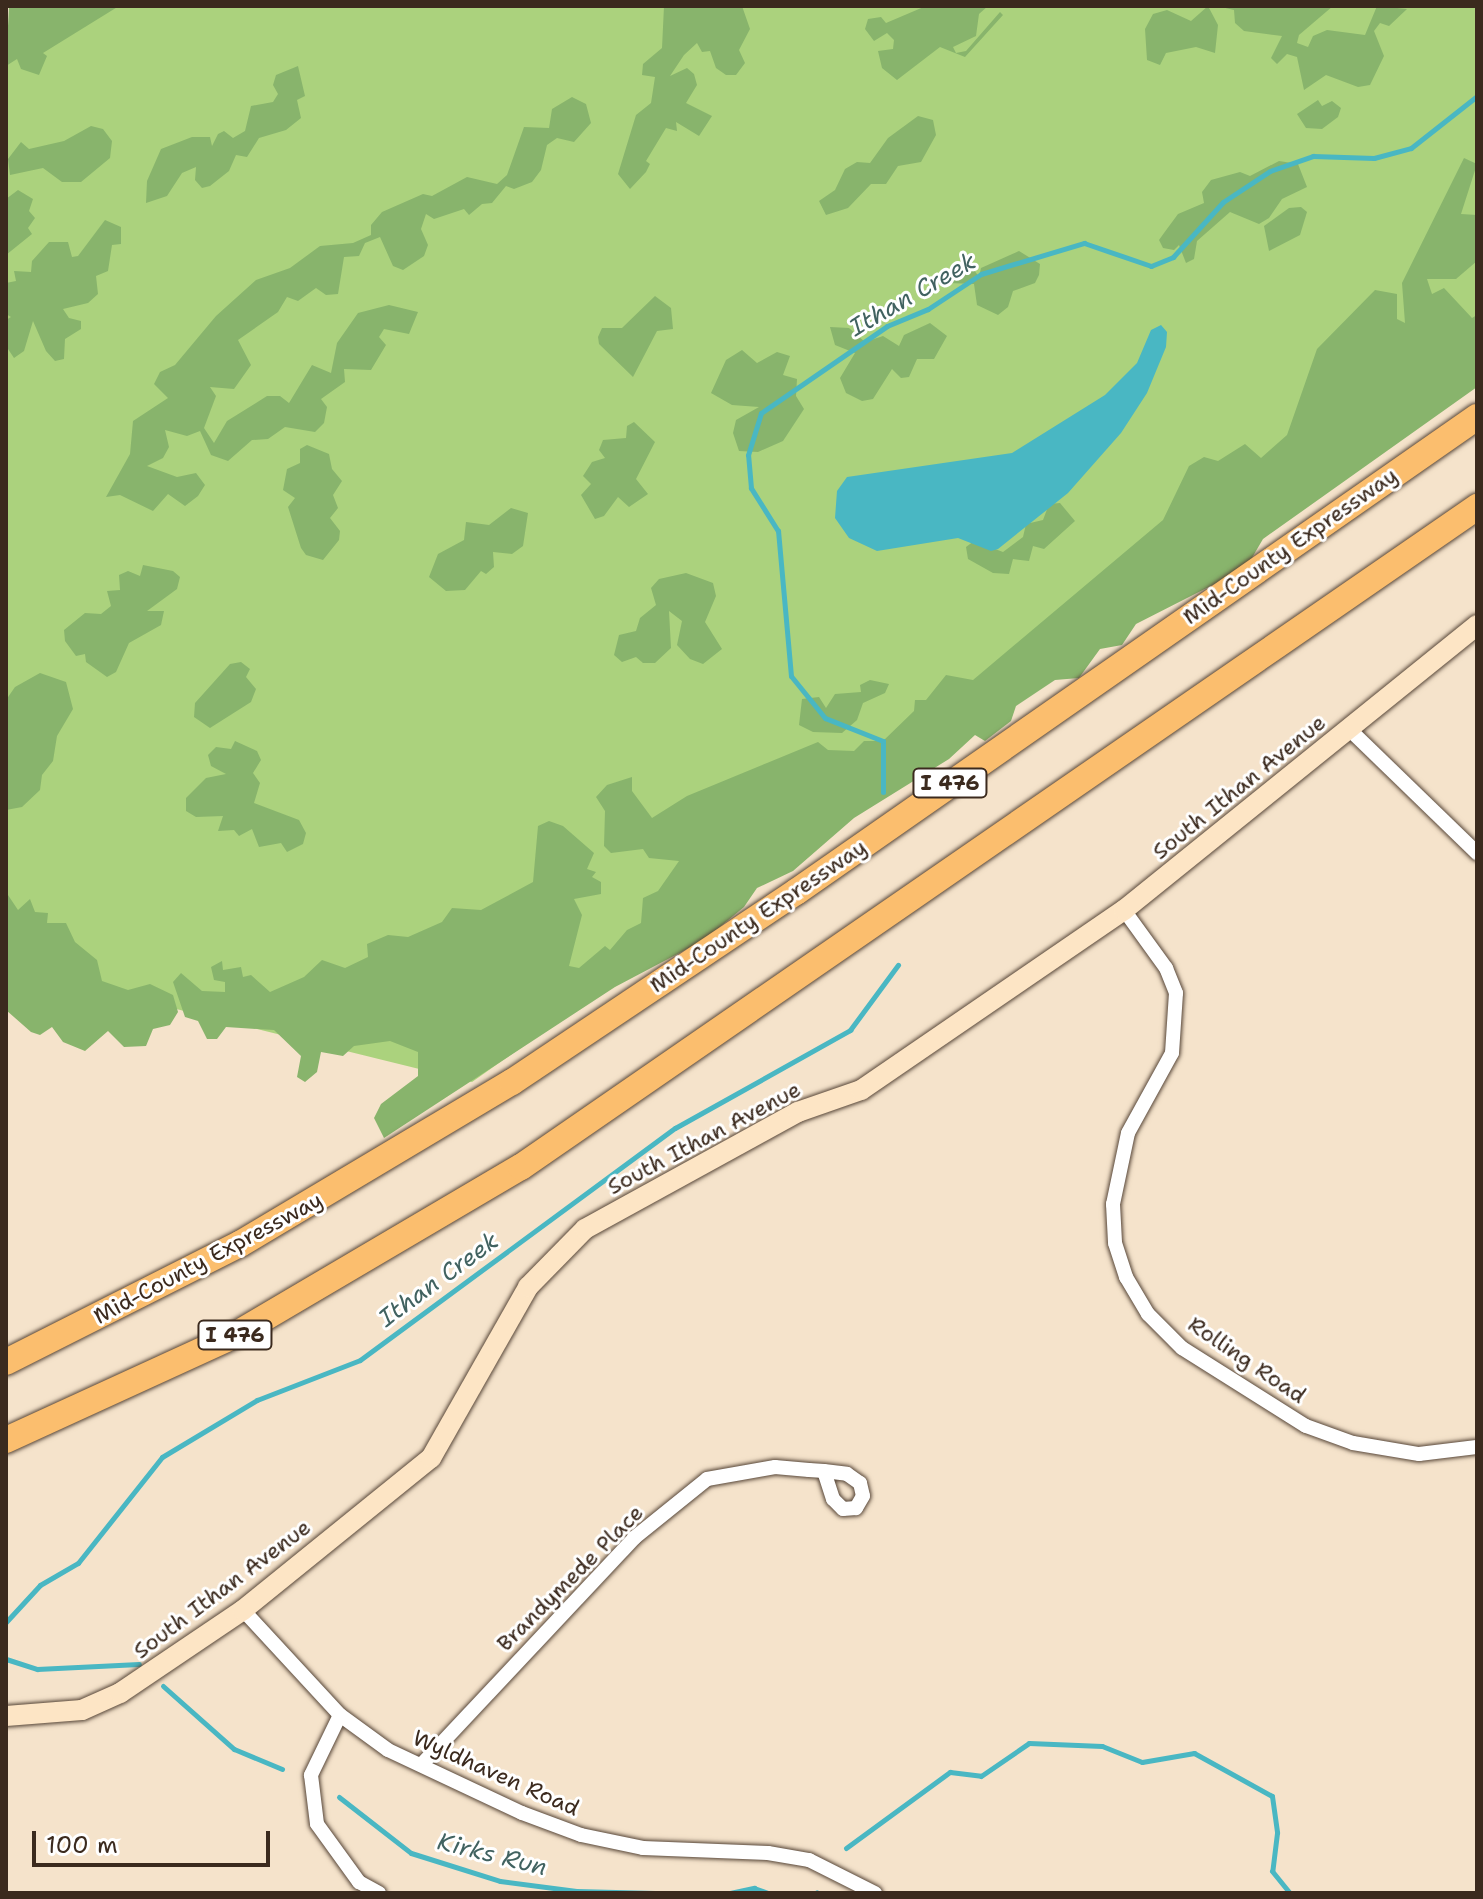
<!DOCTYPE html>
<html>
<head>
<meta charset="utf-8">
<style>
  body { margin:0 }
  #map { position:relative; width:1483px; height:1899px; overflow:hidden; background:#f5e3cb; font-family:"Shantell Sans",sans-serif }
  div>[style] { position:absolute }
  .green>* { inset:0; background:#abd27d }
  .forest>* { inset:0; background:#88b46c }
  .water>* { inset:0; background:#49b7c3 }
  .stream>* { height:5px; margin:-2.5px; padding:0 2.5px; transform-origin:2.5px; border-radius:2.5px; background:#49b7c3 }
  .roads { filter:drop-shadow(0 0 2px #574638) drop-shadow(0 0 2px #574638) }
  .street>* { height:14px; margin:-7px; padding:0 7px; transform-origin:7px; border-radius:7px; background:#fff }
  .secondary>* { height:20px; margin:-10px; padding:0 10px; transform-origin:10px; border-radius:10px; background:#fde5c5 }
  .highway>* { height:26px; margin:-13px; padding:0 13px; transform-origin:13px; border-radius:13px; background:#fbbe6e }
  span { translate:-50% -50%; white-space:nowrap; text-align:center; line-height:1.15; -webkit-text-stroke:6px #fff; paint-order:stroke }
  .shield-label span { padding:2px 6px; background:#fff; border:2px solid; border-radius:6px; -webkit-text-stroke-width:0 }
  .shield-label { font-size:20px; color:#3b2a1e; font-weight:700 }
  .street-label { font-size:22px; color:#3b2a1e }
  .water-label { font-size:24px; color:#416260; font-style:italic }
  .frame { position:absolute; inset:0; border:8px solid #3b2a1e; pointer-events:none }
  .scale { position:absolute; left:32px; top:1831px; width:238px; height:36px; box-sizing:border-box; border:4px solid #3b2a1e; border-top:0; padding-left:10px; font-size:24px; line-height:28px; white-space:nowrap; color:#3b2a1e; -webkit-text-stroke:6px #fff; paint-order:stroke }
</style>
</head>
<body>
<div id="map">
  <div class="green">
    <div style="clip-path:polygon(73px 6px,1477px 6px,1477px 377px,472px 1082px,6px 967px,6px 39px)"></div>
  </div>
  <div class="forest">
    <div style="clip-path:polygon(9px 6px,119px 6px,43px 53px,47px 56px,39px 75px,21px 69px,17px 59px,6px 66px)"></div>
    <div style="clip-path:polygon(664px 6px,742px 6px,750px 29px,739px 50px,745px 63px,736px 75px,726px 75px,716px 68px,710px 51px,702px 52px,697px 43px,684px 55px,670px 76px,687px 68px,694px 74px,697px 85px,686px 103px,712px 116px,699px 136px,676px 122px,677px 131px,666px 128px,646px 161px,650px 164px,646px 172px,630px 189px,618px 174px,636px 115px,651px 103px,655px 77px,642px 75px,643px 64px,662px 48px)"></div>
    <div style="clip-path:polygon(926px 6px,988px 6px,979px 14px,976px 36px,953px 47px,956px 53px,966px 51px,1000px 12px,1003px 15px,965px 57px,940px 47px,897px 80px,882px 68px,878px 51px,893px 49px,894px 40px,887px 33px,874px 41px,865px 29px,868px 19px,881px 17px,886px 23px)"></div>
    <div style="clip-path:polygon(1208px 6px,1218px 25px,1215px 53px,1196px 47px,1166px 53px,1160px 65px,1147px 60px,1145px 29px,1153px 14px,1167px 10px,1191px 21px)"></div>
    <div style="clip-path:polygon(1217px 6px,1333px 6px,1299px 35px,1297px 43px,1308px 47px,1313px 36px,1327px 30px,1365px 35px,1377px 6px,1407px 9px,1389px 26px,1380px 23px,1374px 31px,1384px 56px,1370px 85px,1358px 87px,1326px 75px,1304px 90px,1297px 57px,1287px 54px,1277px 64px,1271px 58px,1282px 36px,1244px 31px,1235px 23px,1234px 10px)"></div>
    <div style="clip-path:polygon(298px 66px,305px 96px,297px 100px,301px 118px,286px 130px,259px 138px,247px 157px,236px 155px,229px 171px,210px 186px,202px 188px,195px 180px,196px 167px,182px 173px,167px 196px,146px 203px,147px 181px,161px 149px,192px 137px,210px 137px,212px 146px,218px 134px,224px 131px,233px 138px,245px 131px,251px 106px,273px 102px,278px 94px,273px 85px,276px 75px)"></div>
    <div style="clip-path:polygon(572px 97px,586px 104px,591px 123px,574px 142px,557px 138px,547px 145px,541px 170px,532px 182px,514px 189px,506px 186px,492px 203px,482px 204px,469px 215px,464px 209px,434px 219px,426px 214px,421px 229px,428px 245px,424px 256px,403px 270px,393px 266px,380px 237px,365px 243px,359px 256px,344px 257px,338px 294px,326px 295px,316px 288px,298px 301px,287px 297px,278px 312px,238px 340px,251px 365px,234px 389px,210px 387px,216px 396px,204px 428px,214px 443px,227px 421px,267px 396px,280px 396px,289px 403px,312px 365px,331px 373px,337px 343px,358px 313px,389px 305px,418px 312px,409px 334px,384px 329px,379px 337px,386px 345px,371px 370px,344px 369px,345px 382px,321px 399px,327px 407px,324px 423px,315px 432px,285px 427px,268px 439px,252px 440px,228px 461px,211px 455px,200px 431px,187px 436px,165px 430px,169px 447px,163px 458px,147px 466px,177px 477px,196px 473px,205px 485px,198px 496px,185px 506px,168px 494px,153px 511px,120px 495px,106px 497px,130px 454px,133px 421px,168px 398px,154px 384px,160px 372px,175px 365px,216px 316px,256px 280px,290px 268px,320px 246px,353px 243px,371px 235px,371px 225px,382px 212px,423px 194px,432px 196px,467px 177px,497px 184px,507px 175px,524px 127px,549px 128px,552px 109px)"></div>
    <div style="clip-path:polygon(1318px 100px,1322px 106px,1332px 101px,1341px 108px,1338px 117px,1322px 129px,1306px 128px,1297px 114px)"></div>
    <div style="clip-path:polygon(918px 116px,933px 120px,936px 135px,921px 162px,898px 166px,886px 184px,871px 184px,848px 208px,826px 215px,819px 201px,835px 190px,845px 169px,857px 162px,870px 163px,888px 138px)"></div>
    <div style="clip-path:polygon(91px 126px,103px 129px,112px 141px,110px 158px,81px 182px,62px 182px,43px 168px,10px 175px,8px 159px,21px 142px,29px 149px,64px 141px)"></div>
    <div style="clip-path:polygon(1464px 158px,1477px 164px,1461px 214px,1477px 215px,1477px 261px,1456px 279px,1427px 279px,1432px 294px,1444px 288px,1472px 318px,1477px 315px,1477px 387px,1263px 539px,1246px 568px,1136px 624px,1122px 645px,1100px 649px,1079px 678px,1055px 680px,1016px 706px,1011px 721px,985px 741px,975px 735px,949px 759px,854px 818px,793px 871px,757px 888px,744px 907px,704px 940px,615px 987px,384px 1138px,374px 1118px,381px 1104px,418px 1076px,418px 1052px,390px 1041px,354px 1046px,343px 1056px,321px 1052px,317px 1072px,305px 1082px,297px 1077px,301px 1056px,274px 1030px,226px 1027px,217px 1039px,207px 1039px,198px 1021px,185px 1017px,173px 982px,181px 973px,202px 991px,225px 992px,225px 982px,214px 980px,211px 967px,222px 961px,223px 970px,241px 967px,243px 977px,251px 975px,270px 992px,304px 977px,322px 960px,345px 968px,368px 957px,367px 944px,388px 935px,408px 937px,442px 922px,452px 908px,481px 910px,533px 882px,538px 826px,549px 821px,563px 826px,594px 853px,587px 869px,596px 872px,592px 877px,601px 882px,601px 894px,574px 899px,582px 915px,569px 966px,579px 968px,605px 946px,610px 950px,627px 930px,641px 923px,643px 898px,658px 891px,679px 861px,649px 858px,643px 849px,611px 853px,604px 846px,605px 811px,596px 797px,607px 785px,632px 777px,632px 791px,652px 818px,687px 796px,818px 742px,828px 750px,854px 751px,864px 741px,883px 741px,914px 711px,915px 700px,926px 700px,946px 675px,973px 680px,1163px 520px,1189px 466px,1204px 457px,1218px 461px,1245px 444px,1261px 458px,1287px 435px,1317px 349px,1375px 290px,1397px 294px,1397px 319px,1405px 323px,1402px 283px)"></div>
    <div style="clip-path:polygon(1279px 161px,1298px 164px,1307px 187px,1282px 199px,1269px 218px,1259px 224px,1230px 212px,1197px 241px,1194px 259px,1186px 263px,1179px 245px,1174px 250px,1163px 248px,1159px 240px,1164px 233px,1178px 214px,1204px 203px,1202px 192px,1211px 180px,1240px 172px,1250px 176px)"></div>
    <div style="clip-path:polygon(18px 190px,33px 199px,29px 211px,35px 218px,28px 228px,32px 234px,6px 255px,6px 199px)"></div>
    <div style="clip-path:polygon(1301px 207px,1307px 212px,1300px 235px,1269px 251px,1264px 226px,1289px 208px)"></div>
    <div style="clip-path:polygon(105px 220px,121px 227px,121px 244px,112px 245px,108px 271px,96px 276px,98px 294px,88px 303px,63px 309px,69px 318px,81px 321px,81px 329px,65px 339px,64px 359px,55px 361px,46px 351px,33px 321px,24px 351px,14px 358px,6px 346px,6px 320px,11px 317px,6px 314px,6px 283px,16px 281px,14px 271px,31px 272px,32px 261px,49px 242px,68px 242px,72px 257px,78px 256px)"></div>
    <div style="clip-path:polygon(1019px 251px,1040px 264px,1039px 275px,1035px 283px,1013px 291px,1008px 307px,998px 315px,977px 305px,974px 284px,949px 283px,947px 274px,957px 262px,972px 267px,979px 277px,981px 268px)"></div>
    <div style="clip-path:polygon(655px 296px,671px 308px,673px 329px,657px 331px,633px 377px,599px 344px,598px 337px,602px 328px,622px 328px)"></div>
    <div style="clip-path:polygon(930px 323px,947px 336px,934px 359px,917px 359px,909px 377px,901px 378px,892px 369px,873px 399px,862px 401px,846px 393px,840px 378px,855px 353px,835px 345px,830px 327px,849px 328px,865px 342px,883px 336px,899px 346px,904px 335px)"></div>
    <div style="clip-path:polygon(742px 350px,757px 363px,777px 352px,790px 356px,783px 375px,797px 379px,796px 396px,804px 409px,783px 441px,758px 452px,739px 451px,733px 433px,736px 420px,759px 407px,732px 405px,711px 393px,726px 360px)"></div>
    <div style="clip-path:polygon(634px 422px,655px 442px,636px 479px,648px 494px,629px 507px,618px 497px,604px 516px,595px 519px,581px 495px,591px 484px,583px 476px,592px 462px,605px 458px,599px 450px,603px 440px,626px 438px,627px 426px)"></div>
    <div style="clip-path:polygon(307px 445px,329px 454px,332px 469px,342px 481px,333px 495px,338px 508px,330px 518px,340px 531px,339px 540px,323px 560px,306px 555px,301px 548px,288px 507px,295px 498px,283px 490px,287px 469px,300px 463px,300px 449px)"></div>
    <div style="clip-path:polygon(1060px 503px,1075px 521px,1044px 549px,1033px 546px,1029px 561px,1013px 559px,1009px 574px,993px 573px,968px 559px,966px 547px,974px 541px,1003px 552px,1023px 537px,1026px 524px,1043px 520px,1049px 504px)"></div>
    <div style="clip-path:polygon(511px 508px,528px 513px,523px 546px,512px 554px,493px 552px,494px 567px,486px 574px,481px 571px,465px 590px,446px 591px,429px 577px,438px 554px,464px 540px,466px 522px,489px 525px)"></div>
    <div style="clip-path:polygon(143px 565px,173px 571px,180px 577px,177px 589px,147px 611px,164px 611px,161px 625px,129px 643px,116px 672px,107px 677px,86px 662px,85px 654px,76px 656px,65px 641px,64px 630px,85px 613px,101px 614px,111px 606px,107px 591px,120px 590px,119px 575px,128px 571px,140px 576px)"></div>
    <div style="clip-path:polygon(686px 573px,713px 583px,716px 596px,705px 622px,722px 649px,703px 664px,690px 659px,677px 645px,682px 621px,669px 611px,671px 648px,655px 663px,643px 663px,636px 657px,622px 662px,614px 655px,619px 635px,636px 631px,640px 618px,656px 605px,651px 588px,659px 579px)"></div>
    <div style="clip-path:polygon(241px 662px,250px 669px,246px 677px,256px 689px,251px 702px,210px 728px,194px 717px,195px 703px,230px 664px)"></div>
    <div style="clip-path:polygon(40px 673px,66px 682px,73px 709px,57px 736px,53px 761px,42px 775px,40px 790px,22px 807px,6px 810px,6px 700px,15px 687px)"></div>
    <div style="clip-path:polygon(870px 680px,889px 684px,885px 693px,863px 703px,857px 720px,842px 733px,813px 732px,799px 725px,802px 699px,819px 697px,826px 708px,835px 694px,861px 692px,860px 685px)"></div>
    <div style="clip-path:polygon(235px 741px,257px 751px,261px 760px,253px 773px,260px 783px,254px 803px,299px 820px,306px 833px,303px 844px,287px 852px,281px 843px,259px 847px,252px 829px,239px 836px,234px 830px,218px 831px,223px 816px,196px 817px,186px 811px,186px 798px,206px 778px,226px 774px,211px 766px,208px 755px,216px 747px,231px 749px)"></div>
    <div style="clip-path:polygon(6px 892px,18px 910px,30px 899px,35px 912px,48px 913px,47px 923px,66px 923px,75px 942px,97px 960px,102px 981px,128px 990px,150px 984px,173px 995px,178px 1012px,170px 1025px,153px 1029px,146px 1046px,124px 1047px,108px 1031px,85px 1051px,63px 1042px,52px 1027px,40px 1035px,31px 1032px,6px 1010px)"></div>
  </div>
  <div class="water">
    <div style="clip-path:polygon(1161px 325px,1167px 332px,1166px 347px,1147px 393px,1121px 433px,1068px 493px,998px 549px,991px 551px,958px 538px,877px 551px,849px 538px,835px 518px,837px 491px,847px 477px,1012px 453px,1105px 395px,1137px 363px,1151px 330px)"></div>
  </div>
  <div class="stream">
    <div style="left:883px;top:792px;width:51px;rotate:-90deg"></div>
    <div style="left:883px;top:741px;width:62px;rotate:-158.4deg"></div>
    <div style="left:825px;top:718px;width:54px;rotate:-129deg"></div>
    <div style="left:791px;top:676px;width:146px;rotate:-95.1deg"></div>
    <div style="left:778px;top:531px;width:51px;rotate:-122.1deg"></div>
    <div style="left:751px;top:488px;width:33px;rotate:-95deg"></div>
    <div style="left:748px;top:455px;width:44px;rotate:-72.8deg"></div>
    <div style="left:761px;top:413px;width:153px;rotate:-34.6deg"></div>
    <div style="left:887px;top:326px;width:44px;rotate:-22.5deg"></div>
    <div style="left:928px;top:309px;width:64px;rotate:-33.4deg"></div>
    <div style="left:981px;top:274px;width:108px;rotate:-16.8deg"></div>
    <div style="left:1084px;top:243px;width:71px;rotate:18.9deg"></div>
    <div style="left:1151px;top:266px;width:24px;rotate:-22deg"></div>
    <div style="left:1173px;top:257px;width:74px;rotate:-47.7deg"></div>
    <div style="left:1223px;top:202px;width:56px;rotate:-33.4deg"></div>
    <div style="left:1270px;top:171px;width:46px;rotate:-19.2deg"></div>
    <div style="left:1313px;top:156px;width:61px;rotate:1.9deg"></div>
    <div style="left:1374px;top:158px;width:38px;rotate:-15deg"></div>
    <div style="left:1411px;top:148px;width:84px;rotate:-38.2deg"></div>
    <div style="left:6px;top:1622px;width:50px;rotate:-47.4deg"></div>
    <div style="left:40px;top:1585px;width:44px;rotate:-30.1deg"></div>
    <div style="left:78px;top:1563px;width:135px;rotate:-51.6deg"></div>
    <div style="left:162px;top:1457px;width:111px;rotate:-31deg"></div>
    <div style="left:257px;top:1400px;width:110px;rotate:-21.2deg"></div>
    <div style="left:360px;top:1360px;width:391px;rotate:-36.4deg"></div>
    <div style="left:675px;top:1128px;width:201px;rotate:-29.2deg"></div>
    <div style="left:850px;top:1030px;width:81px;rotate:-53.6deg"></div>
    <div style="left:6px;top:1659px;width:33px;rotate:18deg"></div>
    <div style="left:37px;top:1669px;width:102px;rotate:-2.8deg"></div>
    <div style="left:163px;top:1686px;width:95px;rotate:41.6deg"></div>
    <div style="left:234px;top:1749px;width:52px;rotate:22.6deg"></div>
    <div style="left:339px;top:1797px;width:91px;rotate:37.9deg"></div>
    <div style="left:411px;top:1853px;width:93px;rotate:17.5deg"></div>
    <div style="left:500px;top:1881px;width:77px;rotate:7.5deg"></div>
    <div style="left:576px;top:1891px;width:79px;rotate:1.5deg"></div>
    <div style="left:846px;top:1848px;width:129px;rotate:-36.2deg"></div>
    <div style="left:950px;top:1772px;width:31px;rotate:7deg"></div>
    <div style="left:981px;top:1776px;width:58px;rotate:-34.5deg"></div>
    <div style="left:1029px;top:1743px;width:73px;rotate:2.4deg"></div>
    <div style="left:1102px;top:1746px;width:43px;rotate:21.8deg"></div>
    <div style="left:1142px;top:1762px;width:53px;rotate:-9.8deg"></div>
    <div style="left:1194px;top:1753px;width:89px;rotate:28.9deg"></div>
    <div style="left:1272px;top:1796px;width:37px;rotate:82deg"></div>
    <div style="left:1277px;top:1833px;width:38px;rotate:97deg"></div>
    <div style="left:1272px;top:1871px;width:28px;rotate:51deg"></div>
    <div style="left:730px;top:1893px;width:25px;rotate:-12deg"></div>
    <div style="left:754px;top:1888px;width:15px;rotate:20deg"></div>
    <div style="left:816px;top:1893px;width:1px;rotate:-45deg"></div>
  </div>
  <div class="roads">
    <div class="street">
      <div style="left:1348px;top:728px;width:180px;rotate:44.1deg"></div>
      <div style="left:1124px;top:910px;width:72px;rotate:54.1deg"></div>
      <div style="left:1166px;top:968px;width:27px;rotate:68deg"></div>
      <div style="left:1176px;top:993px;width:60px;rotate:93.8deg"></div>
      <div style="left:1172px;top:1053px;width:91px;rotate:118.8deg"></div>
      <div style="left:1128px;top:1133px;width:73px;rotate:101.9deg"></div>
      <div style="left:1113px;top:1204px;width:39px;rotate:87deg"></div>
      <div style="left:1115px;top:1243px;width:36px;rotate:72deg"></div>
      <div style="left:1126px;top:1277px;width:43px;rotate:59.3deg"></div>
      <div style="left:1148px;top:1314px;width:48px;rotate:45deg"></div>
      <div style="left:1182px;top:1348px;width:146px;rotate:32.2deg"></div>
      <div style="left:1306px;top:1426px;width:50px;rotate:19.9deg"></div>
      <div style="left:1353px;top:1443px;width:67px;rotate:9.5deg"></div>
      <div style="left:1419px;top:1454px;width:58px;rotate:-6.9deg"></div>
      <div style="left:243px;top:1610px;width:143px;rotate:47.3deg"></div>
      <div style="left:340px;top:1715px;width:59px;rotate:36.1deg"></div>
      <div style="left:388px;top:1750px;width:148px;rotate:25.2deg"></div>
      <div style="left:522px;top:1813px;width:63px;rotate:20.4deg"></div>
      <div style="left:581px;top:1835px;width:63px;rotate:11.8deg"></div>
      <div style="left:643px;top:1848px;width:125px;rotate:2.3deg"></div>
      <div style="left:768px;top:1853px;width:42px;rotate:9.7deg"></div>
      <div style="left:809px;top:1860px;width:74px;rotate:26.6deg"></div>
      <div style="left:340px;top:1715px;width:67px;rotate:115.8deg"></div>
      <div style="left:311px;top:1775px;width:49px;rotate:83deg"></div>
      <div style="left:317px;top:1824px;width:72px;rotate:54.1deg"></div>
      <div style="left:359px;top:1882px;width:23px;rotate:29deg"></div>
      <div style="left:422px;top:1764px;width:310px;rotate:-46.8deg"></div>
      <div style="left:634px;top:1538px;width:94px;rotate:-38.9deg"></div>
      <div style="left:707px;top:1479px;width:69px;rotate:-10deg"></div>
      <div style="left:775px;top:1467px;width:34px;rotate:5deg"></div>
      <div style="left:809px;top:1470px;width:15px;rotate:4deg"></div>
      <div style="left:824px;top:1471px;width:23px;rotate:7deg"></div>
      <div style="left:847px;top:1474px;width:16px;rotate:35deg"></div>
      <div style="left:860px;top:1483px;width:13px;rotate:77deg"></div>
      <div style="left:863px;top:1496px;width:14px;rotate:120deg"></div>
      <div style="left:856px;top:1508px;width:13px;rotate:176deg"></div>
      <div style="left:843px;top:1509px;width:14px;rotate:-135deg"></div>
      <div style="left:833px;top:1499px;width:29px;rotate:-108deg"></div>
    </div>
    <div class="secondary">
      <div style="left:6px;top:1716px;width:76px;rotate:-4.5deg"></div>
      <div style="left:82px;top:1710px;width:42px;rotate:-24.1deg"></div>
      <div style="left:120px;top:1693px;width:148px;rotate:-34deg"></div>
      <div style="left:243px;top:1610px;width:242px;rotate:-39deg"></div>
      <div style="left:431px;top:1458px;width:197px;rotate:-60.4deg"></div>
      <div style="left:528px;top:1287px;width:81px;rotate:-45.5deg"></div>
      <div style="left:585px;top:1229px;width:243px;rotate:-28.8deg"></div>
      <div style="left:798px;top:1112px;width:67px;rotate:-19.2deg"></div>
      <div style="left:861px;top:1090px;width:319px;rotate:-34.4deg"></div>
      <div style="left:1124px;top:910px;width:454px;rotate:-38.9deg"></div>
    </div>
    <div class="highway">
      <div style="left:6px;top:1362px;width:262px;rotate:-26.8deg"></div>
      <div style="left:240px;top:1244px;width:317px;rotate:-30.8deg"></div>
      <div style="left:512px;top:1082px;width:342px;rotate:-33.8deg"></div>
      <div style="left:796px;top:892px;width:830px;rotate:-34.9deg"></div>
      <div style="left:6px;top:1440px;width:254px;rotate:-24.6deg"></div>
      <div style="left:237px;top:1334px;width:329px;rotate:-30.5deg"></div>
      <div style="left:521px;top:1167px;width:1162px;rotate:-34.62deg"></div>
    </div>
  </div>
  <div class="shield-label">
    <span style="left:950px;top:783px">I 476</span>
    <span style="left:235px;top:1335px">I 476</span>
  </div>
  <div class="street-label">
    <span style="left:1290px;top:546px;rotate:-35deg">Mid-County Expressway</span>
    <span style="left:1239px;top:787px;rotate:-39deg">South Ithan Avenue</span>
    <span style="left:758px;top:916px;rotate:-34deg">Mid-County Expressway</span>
    <span style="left:704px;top:1138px;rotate:-28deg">South Ithan Avenue</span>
    <span style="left:208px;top:1258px;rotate:-28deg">Mid-County Expressway</span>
    <span style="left:1247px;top:1360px;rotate:34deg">Rolling Road</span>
    <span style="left:570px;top:1578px;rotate:-45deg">Brandymede Place</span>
    <span style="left:222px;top:1589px;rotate:-37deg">South Ithan Avenue</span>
    <span style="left:496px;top:1773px;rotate:24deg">Wyldhaven Road</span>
  </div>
  <div class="water-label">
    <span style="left:913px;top:295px;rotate:-30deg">Ithan Creek</span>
    <span style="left:439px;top:1280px;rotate:-36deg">Ithan Creek</span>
    <span style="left:492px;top:1855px;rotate:14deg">Kirks Run</span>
  </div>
  <div class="frame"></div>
  <div class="scale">100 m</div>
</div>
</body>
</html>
